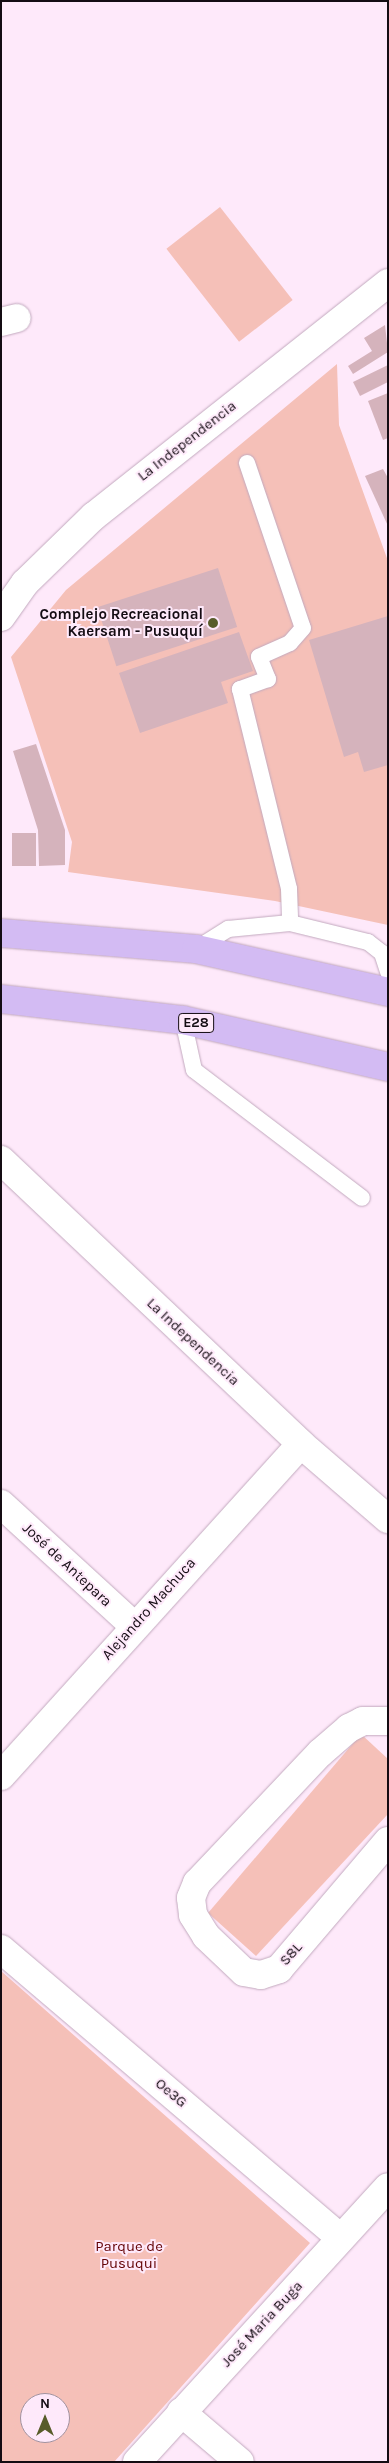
<!DOCTYPE html>
<html>
<head>
<meta charset="utf-8">
<style>
  body { margin:0 }
  #map { position:relative; width:389px; height:2463px; overflow:hidden; background:#fee9fa; font-family:Karla,sans-serif }
  div>[style] { position:absolute }
  .green>* { inset:0; background:#f5c0b8; transform-origin:0 0 }
  .building>* { inset:0; background:#d5b3bc; transform-origin:0 0 }
  .roads { filter:drop-shadow(0 0 1px #c2a9be) drop-shadow(0 0 1px #c2a9be) }
  .lane>* { height:16px; margin:-8px; padding:0 8px; transform-origin:8px; border-radius:8px; background:#fff }
  .street>* { height:28px; margin:-14px; padding:0 14px; transform-origin:14px; border-radius:14px; background:#fff }
  .primary>* { height:28px; margin:-14px; padding:0 14px; transform-origin:14px; border-radius:14px; background:#d3bbf3 }
  .dots>* { width:14px; height:14px; translate:-50% -50%; box-sizing:border-box; border:2px solid #fee9fa; border-radius:50% }
  span { translate:-50% -50%; white-space:nowrap; text-align:center; line-height:1.15; -webkit-text-stroke:4px #fee9fa; paint-order:stroke }
  .shield-label span { padding:1px 4px; background:#fee9fa; border:1px solid; border-radius:4px; -webkit-text-stroke-width:0 }
  .shield-label { font-size:14px; color:#140c13; font-weight:700 }
  .street-label { font-size:15px; color:#140c13 }
  .poi-label { font-size:15px; color:#140c13; font-weight:700 }
  .right { translate:-100% -50%; text-align:right }
  .park-label { font-size:15px; color:#630205 }
  .frame { position:absolute; inset:0; border:2px solid #140c13; pointer-events:none }
  .north { position:absolute; left:20px; top:2393px; width:50px; height:50px; box-sizing:border-box; background:#fee9fa; border:1px solid #a0919e; border-radius:50%; rotate:0deg; font-size:14px; font-weight:700; line-height:20px; text-align:center; color:#140c13 }
  .north::after { content:''; display:block; margin:auto; width:18px; height:22px; background:#585c2a; clip-path:polygon(50% 0,100% 100%,50% 72%,0 100%) }
</style>
</head>
<body>
<div id="map">
  <div class="green">
    <div style="left:220px;top:207px;width:118px;height:68px;rotate:52deg"></div>
    <div style="clip-path:polygon(337px 364px,339px 425px,388px 561px,388px 925px,275px 901px,68px 872px,72px 842px,11px 657px,66px 590px)"></div>
    <div style="clip-path:polygon(361px 1734px,388px 1759px,388px 1814px,256px 1956px,208px 1913px)"></div>
    <div style="clip-path:polygon(evenodd,1px 1971px,310px 2243px,114px 2462px,1px 2462px,1px 1971px,30px 2403px,60px 2403px,60px 2433px,30px 2433px,30px 2403px)"></div>
  </div>
  <div class="building">
    <div style="clip-path:polygon(385px 325px,388px 352px,353px 374px,348px 366px,372px 351px,364px 338px)"></div>
    <div style="clip-path:polygon(388px 365px,388px 382px,360px 396px,353px 382px)"></div>
    <div style="clip-path:polygon(388px 393px,388px 438px,383px 440px,368px 401px)"></div>
    <div style="clip-path:polygon(383px 469px,388px 478px,388px 526px,365px 476px)"></div>
    <div style="left:218px;top:568px;width:62px;height:127px;rotate:72deg"></div>
    <div style="clip-path:polygon(388px 616px,388px 765px,364px 772px,358px 752px,344px 757px,309px 640px)"></div>
    <div style="clip-path:polygon(239px 632px,253px 671px,221px 682px,228px 703px,140px 733px,119px 673px)"></div>
    <div style="clip-path:polygon(36px 744px,65px 830px,65px 865px,39px 866px,38px 830px,13px 751px)"></div>
    <div style="left:36px;top:833px;width:33px;height:24px;rotate:90deg"></div>
  </div>
  <div class="roads">
    <div class="lane">
      <div style="left:247px;top:463px;width:174px;rotate:71.3deg"></div>
      <div style="left:303px;top:628px;width:20px;rotate:131deg"></div>
      <div style="left:290px;top:643px;width:34px;rotate:156deg"></div>
      <div style="left:259px;top:657px;width:24px;rotate:68deg"></div>
      <div style="left:268px;top:679px;width:30px;rotate:160deg"></div>
      <div style="left:240px;top:689px;width:206px;rotate:76.2deg"></div>
      <div style="left:289px;top:889px;width:34px;rotate:88deg"></div>
      <div style="left:196px;top:949px;width:38px;rotate:-32deg"></div>
      <div style="left:228px;top:929px;width:62px;rotate:-5.5deg"></div>
      <div style="left:290px;top:923px;width:80px;rotate:13.7deg"></div>
      <div style="left:368px;top:942px;width:18px;rotate:38deg"></div>
      <div style="left:382px;top:953px;width:20px;rotate:72deg"></div>
      <div style="left:183px;top:1020px;width:51px;rotate:77.6deg"></div>
      <div style="left:194px;top:1070px;width:211px;rotate:37.3deg"></div>
    </div>
    <div class="street">
      <div style="left:1px;top:322px;width:16px;rotate:-14deg"></div>
      <div style="left:1px;top:617px;width:42px;rotate:-54.8deg"></div>
      <div style="left:25px;top:583px;width:96px;rotate:-44.2deg"></div>
      <div style="left:94px;top:516px;width:375px;rotate:-38.4deg"></div>
      <div style="left:1px;top:1160px;width:413px;rotate:43.4deg"></div>
      <div style="left:301px;top:1444px;width:115px;rotate:40.8deg"></div>
      <div style="left:1px;top:1504px;width:179px;rotate:42.5deg"></div>
      <div style="left:388px;top:1721px;width:25px;rotate:180deg"></div>
      <div style="left:363px;top:1721px;width:16px;rotate:153deg"></div>
      <div style="left:349px;top:1728px;width:38px;rotate:139deg"></div>
      <div style="left:320px;top:1753px;width:179px;rotate:133.4deg"></div>
      <div style="left:197px;top:1883px;width:16px;rotate:112deg"></div>
      <div style="left:191px;top:1898px;width:17px;rotate:83deg"></div>
      <div style="left:193px;top:1915px;width:25px;rotate:58deg"></div>
      <div style="left:206px;top:1936px;width:52px;rotate:43.5deg"></div>
      <div style="left:244px;top:1972px;width:17px;rotate:10deg"></div>
      <div style="left:261px;top:1975px;width:19px;rotate:-18deg"></div>
      <div style="left:279px;top:1969px;width:168px;rotate:-49.6deg"></div>
      <div style="left:1px;top:1776px;width:447px;rotate:-47.9deg"></div>
      <div style="left:1px;top:1949px;width:446px;rotate:40.4deg"></div>
      <div style="left:181px;top:2412px;width:77px;rotate:40.3deg"></div>
      <div style="left:137px;top:2462px;width:372px;rotate:-47.6deg"></div>
    </div>
    <div class="primary">
      <div style="left:1px;top:933px;width:196px;rotate:4.7deg"></div>
      <div style="left:196px;top:949px;width:197px;rotate:12.6deg"></div>
      <div style="left:1px;top:999px;width:183px;rotate:6.6deg"></div>
      <div style="left:183px;top:1020px;width:210px;rotate:12.9deg"></div>
    </div>
  </div>
  <div class="dots">
    <div style="left:213px;top:623px;background:#585c2a"></div>
  </div>
  <div class="shield-label">
    <span style="left:196px;top:1023px">E28</span>
  </div>
  <div class="street-label">
    <span style="left:187px;top:441px;rotate:-38deg">La Independencia</span>
    <span style="left:193px;top:1342px;rotate:43deg">La Independencia</span>
    <span style="left:67px;top:1565px;rotate:43deg">José de Antepara</span>
    <span style="left:149px;top:1609px;rotate:-48deg">Alejandro Machuca</span>
    <span style="left:291px;top:1954px;rotate:-48deg">S8L</span>
    <span style="left:171px;top:2093px;rotate:40deg">Oe3G</span>
    <span style="left:262px;top:2324px;rotate:-47deg">José Maria Buga</span>
  </div>
  <div class="poi-label">
    <span class="right" style="left:203px;top:623px">Complejo Recreacional<br>Kaersam - Pusuquí</span>
  </div>
  <div class="park-label">
    <span style="left:129px;top:2255px">Parque de<br>Pusuqui</span>
  </div>
  <div class="frame"></div>
  <div class="north">N</div>
</div>
</body>
</html>
